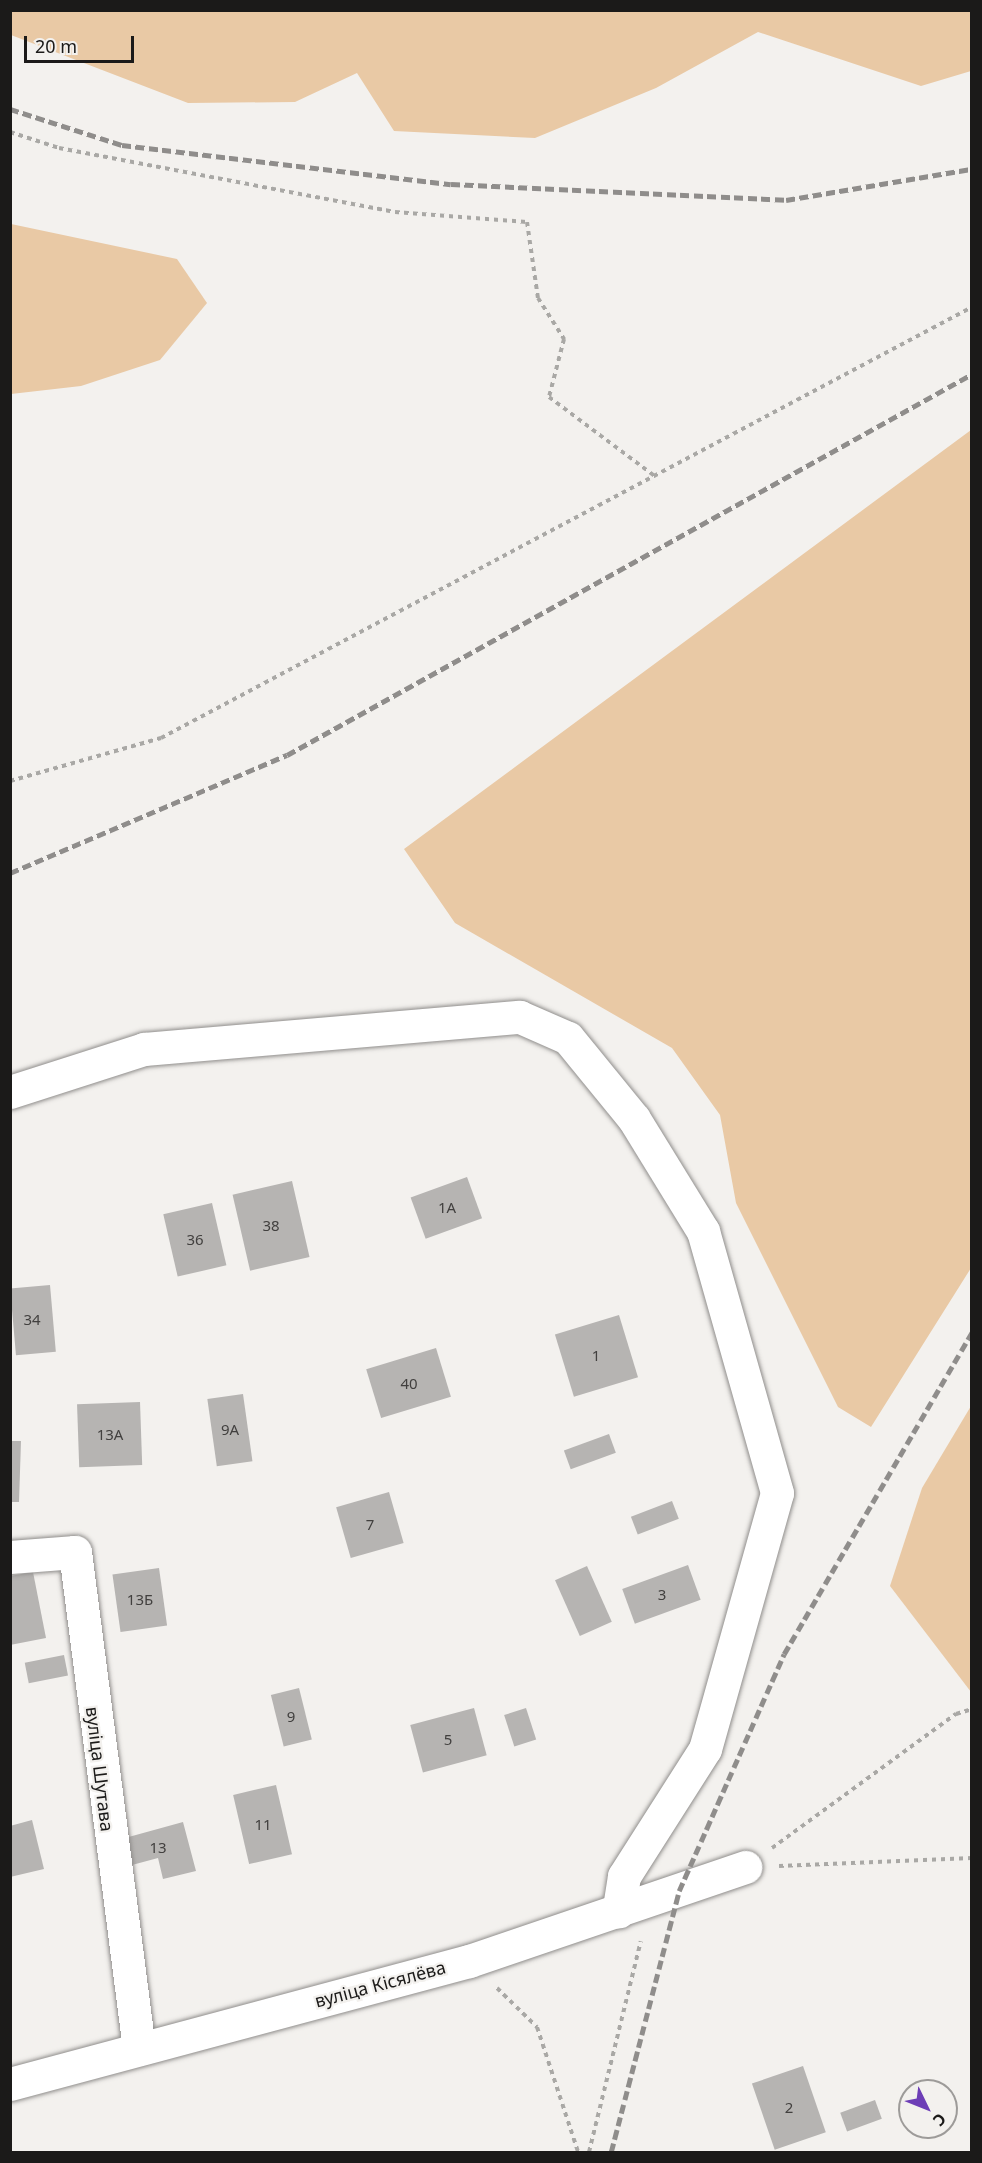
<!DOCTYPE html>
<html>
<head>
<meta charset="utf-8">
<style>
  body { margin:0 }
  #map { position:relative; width:982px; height:2163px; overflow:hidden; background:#f3f1ee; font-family:"Noto Sans",sans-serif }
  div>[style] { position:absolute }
  .green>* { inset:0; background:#e9c9a5 }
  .building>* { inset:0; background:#b6b4b2; transform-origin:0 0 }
  .path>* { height:4px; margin-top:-2px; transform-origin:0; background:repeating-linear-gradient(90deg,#a9a8a5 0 4.5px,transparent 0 9px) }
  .roads { filter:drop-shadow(0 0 2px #908e8c) drop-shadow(0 0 2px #908e8c) }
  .minor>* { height:33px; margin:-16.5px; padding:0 16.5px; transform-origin:16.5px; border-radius:16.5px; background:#fff }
  .rail>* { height:4.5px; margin-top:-2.25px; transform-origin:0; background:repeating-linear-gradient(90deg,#8f8d8b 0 9px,transparent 0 13.5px) }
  span { translate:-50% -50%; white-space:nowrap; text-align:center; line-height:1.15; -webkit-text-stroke:4.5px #f3f1ee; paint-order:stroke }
  .number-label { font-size:15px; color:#42403f }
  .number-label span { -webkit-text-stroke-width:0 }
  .street-label { font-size:18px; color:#1b1a19 }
  .frame { position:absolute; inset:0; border:12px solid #1b1a19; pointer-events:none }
  .north { position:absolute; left:898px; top:2079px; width:60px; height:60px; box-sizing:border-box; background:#f3f1ee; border:2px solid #9d9b99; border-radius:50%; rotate:133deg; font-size:16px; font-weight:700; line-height:24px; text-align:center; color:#1b1a19 }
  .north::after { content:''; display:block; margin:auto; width:21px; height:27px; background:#6d3eb6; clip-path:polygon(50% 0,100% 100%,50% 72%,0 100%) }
  .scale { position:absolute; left:24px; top:36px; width:110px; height:27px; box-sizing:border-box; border:3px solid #1b1a19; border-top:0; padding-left:8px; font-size:18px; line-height:21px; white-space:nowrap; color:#1b1a19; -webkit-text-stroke:4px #f3f1ee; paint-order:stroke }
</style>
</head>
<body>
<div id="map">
  <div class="green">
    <div style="clip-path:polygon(10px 11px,971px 11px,971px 71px,921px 86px,758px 32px,656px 88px,535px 138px,394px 131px,357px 73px,295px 102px,188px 103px,11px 35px)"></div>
    <div style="clip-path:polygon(11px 224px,177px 259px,207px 303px,160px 360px,81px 386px,11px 394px)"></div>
    <div style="clip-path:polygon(971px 430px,971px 1268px,871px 1427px,838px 1407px,736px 1203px,720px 1115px,672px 1048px,455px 923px,404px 849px)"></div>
    <div style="clip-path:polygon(971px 1406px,971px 1692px,890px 1586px,922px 1488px)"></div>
  </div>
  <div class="building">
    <div style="left:467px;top:1177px;width:44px;height:60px;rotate:70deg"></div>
    <div style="left:292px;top:1181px;width:78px;height:61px;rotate:77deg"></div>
    <div style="left:212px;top:1203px;width:64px;height:50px;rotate:77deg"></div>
    <div style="left:50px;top:1285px;width:67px;height:40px;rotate:85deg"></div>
    <div style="left:619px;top:1315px;width:65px;height:67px;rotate:73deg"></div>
    <div style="left:436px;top:1348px;width:51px;height:73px;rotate:73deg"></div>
    <div style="left:243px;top:1394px;width:68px;height:36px;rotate:82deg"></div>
    <div style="left:140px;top:1402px;width:63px;height:63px;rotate:88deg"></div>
    <div style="left:609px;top:1434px;width:20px;height:48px;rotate:70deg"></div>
    <div style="clip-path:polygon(10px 1441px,21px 1441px,19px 1502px,10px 1502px)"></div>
    <div style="left:389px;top:1492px;width:53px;height:55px;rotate:74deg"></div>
    <div style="left:672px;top:1501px;width:19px;height:44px;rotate:69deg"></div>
    <div style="left:688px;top:1565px;width:37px;height:70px;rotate:70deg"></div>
    <div style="left:587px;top:1566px;width:61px;height:35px;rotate:66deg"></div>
    <div style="left:159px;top:1568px;width:58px;height:47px;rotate:82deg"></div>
    <div style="clip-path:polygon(33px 1572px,46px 1638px,10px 1645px,10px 1576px)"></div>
    <div style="left:64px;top:1655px;width:21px;height:40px;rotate:79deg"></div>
    <div style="left:299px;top:1688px;width:53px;height:29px;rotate:76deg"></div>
    <div style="left:474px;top:1708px;width:49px;height:66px;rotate:75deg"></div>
    <div style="left:526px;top:1708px;width:33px;height:23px;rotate:72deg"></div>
    <div style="left:276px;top:1785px;width:71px;height:44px;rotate:77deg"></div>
    <div style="clip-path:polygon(32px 1820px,44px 1869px,10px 1877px,10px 1826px)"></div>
    <div style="clip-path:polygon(183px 1822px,196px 1871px,163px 1879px,158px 1858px,132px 1865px,125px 1838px)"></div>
    <div style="left:803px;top:2066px;width:70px;height:54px;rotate:71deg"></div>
    <div style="left:875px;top:2100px;width:20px;height:37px;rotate:70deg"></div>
  </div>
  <div class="path">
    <div style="left:10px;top:132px;width:52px;rotate:18.1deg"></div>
    <div style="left:59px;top:148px;width:342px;rotate:10.8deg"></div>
    <div style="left:395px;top:212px;width:132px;rotate:4.3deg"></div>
    <div style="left:527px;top:222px;width:77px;rotate:81.8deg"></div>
    <div style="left:538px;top:298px;width:49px;rotate:57.6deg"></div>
    <div style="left:564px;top:339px;width:60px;rotate:104.5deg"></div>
    <div style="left:549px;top:397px;width:134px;rotate:36.8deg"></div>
    <div style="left:10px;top:781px;width:157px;rotate:-15.9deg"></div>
    <div style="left:161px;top:738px;width:918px;rotate:-27.99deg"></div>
    <div style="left:772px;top:1848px;width:228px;rotate:-36.1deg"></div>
    <div style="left:956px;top:1714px;width:17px;rotate:-17deg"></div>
    <div style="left:779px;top:1866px;width:193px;rotate:-2.4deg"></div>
    <div style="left:497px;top:1988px;width:56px;rotate:44.3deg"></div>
    <div style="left:537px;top:2027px;width:132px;rotate:71.8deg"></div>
    <div style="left:589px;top:2152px;width:217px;rotate:-76.2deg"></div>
  </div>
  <div class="roads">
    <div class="minor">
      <div style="left:10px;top:1092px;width:141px;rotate:-17.8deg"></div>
      <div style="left:144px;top:1049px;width:377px;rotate:-4.9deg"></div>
      <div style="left:520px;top:1017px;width:52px;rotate:23.6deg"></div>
      <div style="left:568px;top:1038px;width:104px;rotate:50.8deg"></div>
      <div style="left:634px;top:1119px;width:132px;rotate:58.4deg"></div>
      <div style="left:703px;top:1231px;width:272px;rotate:74.2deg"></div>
      <div style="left:777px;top:1493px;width:266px;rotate:105.7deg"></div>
      <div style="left:705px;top:1749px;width:151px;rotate:122.5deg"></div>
      <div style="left:624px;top:1876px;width:36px;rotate:99deg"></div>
      <div style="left:10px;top:1557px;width:65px;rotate:-4.4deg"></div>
      <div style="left:75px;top:1552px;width:501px;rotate:82.66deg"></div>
      <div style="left:10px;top:2084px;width:475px;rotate:-15deg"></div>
      <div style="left:469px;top:1961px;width:292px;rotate:-18.8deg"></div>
    </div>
  </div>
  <div class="rail">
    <div style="left:10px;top:109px;width:118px;rotate:17.8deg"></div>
    <div style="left:122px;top:145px;width:331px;rotate:6.8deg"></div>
    <div style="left:451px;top:184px;width:335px;rotate:2.7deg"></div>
    <div style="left:786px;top:200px;width:189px;rotate:-9.5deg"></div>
    <div style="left:10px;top:873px;width:301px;rotate:-23.1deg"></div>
    <div style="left:287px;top:755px;width:784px;rotate:-29.08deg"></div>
    <div style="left:611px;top:2152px;width:270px;rotate:-75.4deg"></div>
    <div style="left:679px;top:1891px;width:259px;rotate:-66.1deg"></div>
    <div style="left:784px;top:1654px;width:373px;rotate:-59.7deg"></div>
  </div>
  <div class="number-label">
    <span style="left:447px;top:1208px">1А</span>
    <span style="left:271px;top:1226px">38</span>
    <span style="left:195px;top:1240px">36</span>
    <span style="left:32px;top:1320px">34</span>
    <span style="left:596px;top:1356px">1</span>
    <span style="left:409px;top:1384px">40</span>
    <span style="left:230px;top:1430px">9А</span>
    <span style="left:110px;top:1435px">13А</span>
    <span style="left:370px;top:1525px">7</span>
    <span style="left:662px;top:1595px">3</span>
    <span style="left:140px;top:1600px">13Б</span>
    <span style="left:291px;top:1717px">9</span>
    <span style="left:448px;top:1740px">5</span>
    <span style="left:263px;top:1825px">11</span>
    <span style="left:158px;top:1848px">13</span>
    <span style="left:789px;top:2108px">2</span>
  </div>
  <div class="street-label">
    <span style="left:100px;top:1769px;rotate:83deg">вуліца Шутава</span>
    <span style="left:380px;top:1984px;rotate:-15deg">вуліца Кісялёва</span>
  </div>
  <div class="frame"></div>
  <div class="north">С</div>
  <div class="scale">20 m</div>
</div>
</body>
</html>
